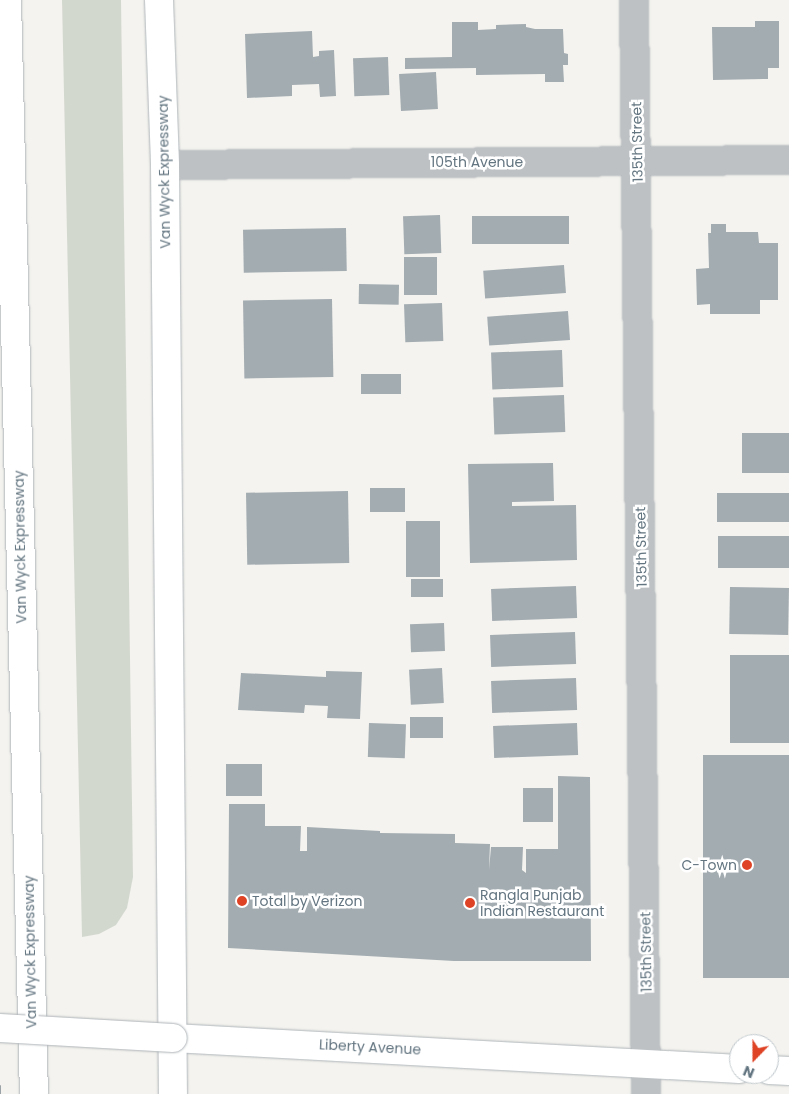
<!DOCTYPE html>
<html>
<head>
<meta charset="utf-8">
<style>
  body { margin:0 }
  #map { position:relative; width:789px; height:1094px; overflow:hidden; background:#f4f3ef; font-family:Poppins,sans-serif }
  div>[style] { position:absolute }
  .green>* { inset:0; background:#d3d8cf }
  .building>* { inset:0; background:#a3acb1; transform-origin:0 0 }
  .roads { filter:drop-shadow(0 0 1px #afb5b9) drop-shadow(0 0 1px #afb5b9) }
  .street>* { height:28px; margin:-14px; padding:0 14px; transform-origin:14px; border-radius:14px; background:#bdc1c4 }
  .secondary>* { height:28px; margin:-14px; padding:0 14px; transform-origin:14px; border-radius:14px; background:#fff }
  .primary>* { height:28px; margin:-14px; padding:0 14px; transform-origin:14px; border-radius:14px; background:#fff }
  .highway>* { height:28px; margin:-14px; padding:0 14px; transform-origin:14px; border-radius:14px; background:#fff }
  .tram>* { height:1px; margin:-0.5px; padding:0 0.5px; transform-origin:0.5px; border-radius:0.5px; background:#9ca3a8 }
  .bridges { filter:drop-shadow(0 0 1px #aeb3b7) drop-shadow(0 0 1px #aeb3b7) }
  .primary-bridge>* { height:28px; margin:-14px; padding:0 14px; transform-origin:14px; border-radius:14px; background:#fff }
  .dots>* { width:14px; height:14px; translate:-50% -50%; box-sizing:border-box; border:2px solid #fff; border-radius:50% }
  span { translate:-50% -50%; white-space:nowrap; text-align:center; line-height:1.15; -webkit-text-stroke:5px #fff; paint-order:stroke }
  .street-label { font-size:14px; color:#637580 }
  .poi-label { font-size:14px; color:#637580 }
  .right { translate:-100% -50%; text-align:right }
  .left { translate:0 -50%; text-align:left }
  .north { position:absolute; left:729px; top:1034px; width:50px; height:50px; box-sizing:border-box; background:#fff; border:1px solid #c1c8cc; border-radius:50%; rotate:202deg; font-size:14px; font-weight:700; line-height:20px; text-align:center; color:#637580 }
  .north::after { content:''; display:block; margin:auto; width:18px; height:22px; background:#df4325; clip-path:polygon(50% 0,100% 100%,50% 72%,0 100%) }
</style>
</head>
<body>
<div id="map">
  <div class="green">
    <div style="clip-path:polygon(62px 0,121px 0,133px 877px,127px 908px,116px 925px,99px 934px,82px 937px)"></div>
  </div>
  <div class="building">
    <div style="clip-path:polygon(755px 21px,779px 21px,779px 68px,768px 68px,768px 79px,713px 80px,712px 27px,755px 27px)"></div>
    <div style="clip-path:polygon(452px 22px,478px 22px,478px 30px,496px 29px,496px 25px,526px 24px,526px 27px,535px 29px,563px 29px,564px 53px,568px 54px,568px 65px,563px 65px,564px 82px,545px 82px,545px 74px,476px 75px,476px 68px,405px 69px,405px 58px,452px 57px)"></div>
    <div style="clip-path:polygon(312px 31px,313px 57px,319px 56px,319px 51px,334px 50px,336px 96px,320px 97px,319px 84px,292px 85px,292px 96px,247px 98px,245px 34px)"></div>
    <div style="left:388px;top:57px;width:38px;height:35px;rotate:88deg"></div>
    <div style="left:436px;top:72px;width:37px;height:37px;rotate:87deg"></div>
    <div style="left:440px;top:215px;width:38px;height:37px;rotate:88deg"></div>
    <div style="left:569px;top:216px;width:28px;height:97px;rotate:90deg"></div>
    <div style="clip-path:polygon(711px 224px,726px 224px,726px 232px,758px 232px,759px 243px,778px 243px,778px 300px,760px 300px,760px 314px,710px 314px,710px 304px,697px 305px,696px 269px,709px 268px,708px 233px,711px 233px)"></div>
    <div style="left:346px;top:228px;width:43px;height:103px;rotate:89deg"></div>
    <div style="left:404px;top:257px;width:33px;height:38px"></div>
    <div style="left:564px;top:265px;width:28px;height:81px;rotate:86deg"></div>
    <div style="left:359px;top:284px;width:40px;height:20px;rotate:1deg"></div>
    <div style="left:332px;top:299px;width:78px;height:89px;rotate:89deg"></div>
    <div style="left:442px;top:303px;width:38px;height:38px;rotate:88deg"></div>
    <div style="left:568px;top:311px;width:29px;height:81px;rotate:86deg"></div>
    <div style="left:562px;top:350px;width:37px;height:71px;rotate:88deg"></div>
    <div style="left:361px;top:374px;width:40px;height:20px"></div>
    <div style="left:564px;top:395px;width:37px;height:71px;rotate:88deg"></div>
    <div style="left:789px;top:433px;width:40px;height:47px;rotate:90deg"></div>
    <div style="clip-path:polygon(553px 463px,554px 501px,512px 502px,512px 506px,576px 505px,577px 560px,470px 563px,468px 464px)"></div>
    <div style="left:405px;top:488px;width:24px;height:35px;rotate:90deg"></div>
    <div style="left:348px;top:491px;width:72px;height:102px;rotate:89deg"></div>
    <div style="left:789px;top:493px;width:29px;height:72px;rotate:90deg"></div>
    <div style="left:406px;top:521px;width:34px;height:56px"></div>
    <div style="left:789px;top:536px;width:32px;height:71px;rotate:90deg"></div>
    <div style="left:411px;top:579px;width:32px;height:18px"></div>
    <div style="left:576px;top:586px;width:32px;height:85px;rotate:88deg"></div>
    <div style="left:730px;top:587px;width:59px;height:47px;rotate:1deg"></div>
    <div style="left:444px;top:623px;width:28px;height:34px;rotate:88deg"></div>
    <div style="left:575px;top:632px;width:32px;height:85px;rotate:88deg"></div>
    <div style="left:789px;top:655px;width:88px;height:59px;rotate:90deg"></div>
    <div style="left:442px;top:668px;width:35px;height:33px;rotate:87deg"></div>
    <div style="clip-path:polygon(326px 671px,362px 672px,360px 719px,327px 718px,328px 706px,305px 705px,304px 713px,238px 710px,241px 673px,326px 677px)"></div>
    <div style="left:576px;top:678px;width:32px;height:85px;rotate:88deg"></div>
    <div style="left:410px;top:717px;width:33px;height:21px"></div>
    <div style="left:369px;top:723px;width:37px;height:34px;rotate:2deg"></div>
    <div style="left:577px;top:723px;width:32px;height:84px;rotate:88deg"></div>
    <div style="left:789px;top:755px;width:223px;height:86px;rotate:90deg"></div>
    <div style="left:262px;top:764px;width:32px;height:36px;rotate:90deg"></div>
    <div style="clip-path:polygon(558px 776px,590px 777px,591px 961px,454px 961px,228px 948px,229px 804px,265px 804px,265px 826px,301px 826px,300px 851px,307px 851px,307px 827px,380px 831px,380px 833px,455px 834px,455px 843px,490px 844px,489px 870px,491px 847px,523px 847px,522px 870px,526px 873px,526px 849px,558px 849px)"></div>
    <div style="left:523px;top:788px;width:30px;height:34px"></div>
  </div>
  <div class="roads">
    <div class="street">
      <div style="left:634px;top:0;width:1094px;rotate:89.37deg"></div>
      <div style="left:165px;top:165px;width:624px;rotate:-0.46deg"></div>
    </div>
    <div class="secondary">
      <div style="left:173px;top:1038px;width:567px;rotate:3.13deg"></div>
      <div style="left:769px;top:1070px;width:20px;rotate:3deg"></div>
    </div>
    <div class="primary">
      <div style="left:159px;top:0;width:165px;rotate:87.9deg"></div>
      <div style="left:165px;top:165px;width:929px;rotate:89.51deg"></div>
    </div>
    <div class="highway">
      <div style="left:7px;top:0;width:1094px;rotate:88.59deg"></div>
    </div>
  </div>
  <div class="tram">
    <div style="left:0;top:1085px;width:9px;rotate:90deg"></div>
  </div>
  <div class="bridges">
    <div class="primary-bridge">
      <div style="left:0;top:1028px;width:173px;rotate:3.3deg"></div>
    </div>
  </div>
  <div class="dots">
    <div style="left:747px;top:865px;background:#df4325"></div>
    <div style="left:242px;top:901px;background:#df4325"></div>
    <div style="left:470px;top:903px;background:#df4325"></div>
  </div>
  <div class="street-label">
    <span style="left:637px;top:142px;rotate:-91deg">135th Street</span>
    <span style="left:477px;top:162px">105th Avenue</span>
    <span style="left:164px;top:172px;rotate:-91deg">Van Wyck Expressway</span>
    <span style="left:20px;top:547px;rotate:-91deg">Van Wyck Expressway</span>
    <span style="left:641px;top:547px;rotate:-91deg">135th Street</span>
    <span style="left:30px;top:952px;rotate:-91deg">Van Wyck Expressway</span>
    <span style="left:646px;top:952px;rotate:-91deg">135th Street</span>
    <span style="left:370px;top:1047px;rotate:3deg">Liberty Avenue</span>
  </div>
  <div class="poi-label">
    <span class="right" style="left:737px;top:865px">C-Town</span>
    <span class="left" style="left:480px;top:903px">Rangla Punjab<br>Indian Restaurant</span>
    <span class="left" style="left:252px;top:901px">Total by Verizon</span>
  </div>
  <div class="north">N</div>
</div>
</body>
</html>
